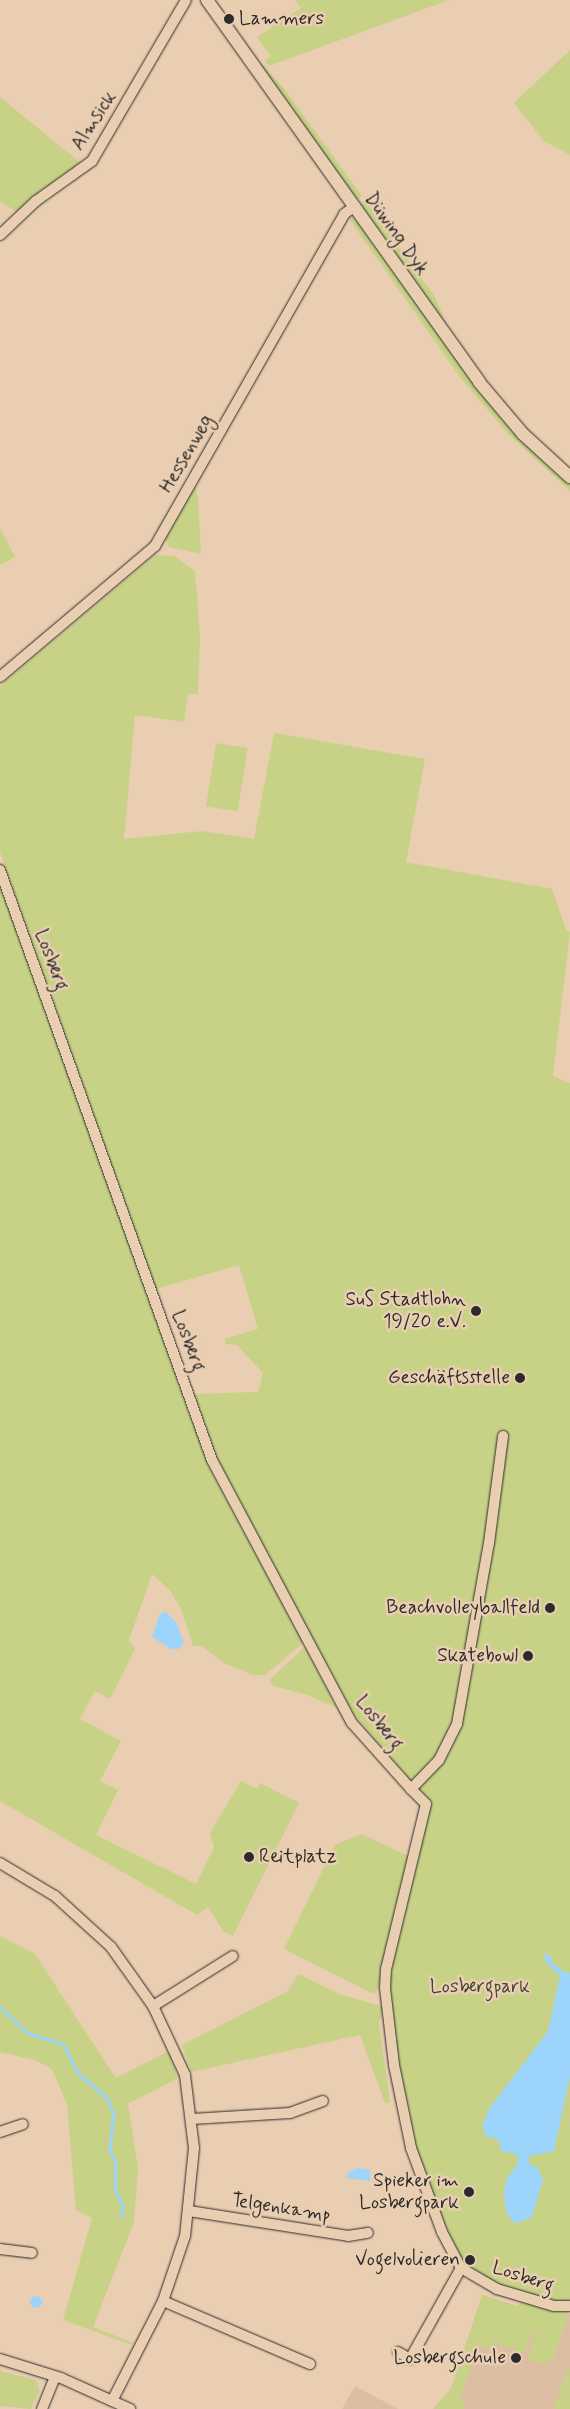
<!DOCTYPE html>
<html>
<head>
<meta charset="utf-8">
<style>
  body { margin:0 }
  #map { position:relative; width:570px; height:2409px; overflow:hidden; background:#eaceb1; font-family:Mynerve,sans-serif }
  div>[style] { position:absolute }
  .built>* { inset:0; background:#dcbfa2 }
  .green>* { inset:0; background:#c7d286; transform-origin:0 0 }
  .water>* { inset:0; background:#9cd4fb }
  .round { border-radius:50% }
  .stream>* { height:3px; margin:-1.5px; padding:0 1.5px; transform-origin:1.5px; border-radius:1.5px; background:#9cd4fb }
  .roads { filter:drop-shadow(0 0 1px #2b2b2b) drop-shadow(0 0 1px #2b2b2b) }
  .minor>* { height:10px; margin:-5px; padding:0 5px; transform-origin:5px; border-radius:5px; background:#eaceb1 }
  .tertiary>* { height:12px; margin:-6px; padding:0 6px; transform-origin:6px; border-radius:6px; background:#eaceb1 }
  .dots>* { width:14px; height:14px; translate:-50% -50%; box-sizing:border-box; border:2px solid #eaceb1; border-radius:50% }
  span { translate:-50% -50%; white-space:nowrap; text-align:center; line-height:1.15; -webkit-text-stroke:5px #eaceb1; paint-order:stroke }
  .poi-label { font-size:19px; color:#2b2b2b }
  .left { translate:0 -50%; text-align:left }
  .right { translate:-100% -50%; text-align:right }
  .street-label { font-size:19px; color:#2b2b2b }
  .park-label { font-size:19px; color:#424439 }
</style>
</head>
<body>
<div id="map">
  <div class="built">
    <div style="clip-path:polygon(482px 2295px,517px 2306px,524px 2300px,570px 2314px,570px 2409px,433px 2409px,451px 2389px)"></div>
    <div style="clip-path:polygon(355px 2386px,398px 2409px,342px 2409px)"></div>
  </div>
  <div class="green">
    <div style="clip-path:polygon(295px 0,449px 0,269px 66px,264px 60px,271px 57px,257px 37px,301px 8px)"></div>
    <div style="clip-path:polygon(570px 50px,570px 155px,544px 141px,514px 103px)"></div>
    <div style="clip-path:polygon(261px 63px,283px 87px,362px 196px,356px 201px,262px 70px)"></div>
    <div style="clip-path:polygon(0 97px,83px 165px,18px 212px,0 202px)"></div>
    <div style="clip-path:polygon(365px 200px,435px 297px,451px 335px,359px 205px)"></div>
    <div style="clip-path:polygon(355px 218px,452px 352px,570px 482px,570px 491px,508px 434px,460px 377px,349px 219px)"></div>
    <div style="clip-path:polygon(195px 485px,198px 497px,201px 554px,169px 547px,165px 536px)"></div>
    <div style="clip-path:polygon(0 528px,15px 557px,0 565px)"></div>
    <div style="clip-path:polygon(155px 555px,175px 556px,195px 571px,200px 635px,198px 694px,188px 694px,184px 722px,135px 715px,124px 839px,202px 831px,254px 839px,274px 733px,425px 759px,406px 862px,552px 889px,566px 930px,570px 932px,553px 1076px,570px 1083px,570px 2301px,563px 2304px,490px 2283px,470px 2272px,458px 2257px,413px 2142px,398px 2067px,389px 1991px,389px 1969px,430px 1799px,420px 1792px,419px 1786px,450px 1747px,467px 1695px,507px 1437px,500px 1436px,486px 1542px,454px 1725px,438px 1758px,421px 1776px,409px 1780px,348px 1707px,219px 1463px,194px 1394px,258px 1392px,263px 1373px,237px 1345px,225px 1344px,225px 1339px,258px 1329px,239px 1265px,156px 1289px,0 852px,0 686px)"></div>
    <div style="left:216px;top:743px;width:32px;height:64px;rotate:9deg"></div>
    <div style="clip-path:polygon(0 880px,209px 1467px,303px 1643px,265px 1675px,252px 1675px,226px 1664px,201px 1646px,193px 1646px,181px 1609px,170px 1590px,152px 1574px,129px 1640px,135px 1649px,110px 1699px,95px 1691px,80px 1719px,121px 1741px,100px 1781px,118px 1790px,96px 1835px,196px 1884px,214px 1847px,210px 1833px,241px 1781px,257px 1789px,260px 1783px,299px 1803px,233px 1936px,223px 1931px,208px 1907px,197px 1915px,0 1801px)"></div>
    <div style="clip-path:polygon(305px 1647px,324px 1684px,337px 1708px,308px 1695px,273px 1686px,269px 1680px)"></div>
    <div style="clip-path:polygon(362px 1834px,410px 1857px,379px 1987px,374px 1994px,284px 1949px,335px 1845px)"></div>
    <div style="clip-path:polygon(0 1936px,34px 1953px,116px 2078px,169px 2051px,178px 2078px,128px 2104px,138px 2168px,134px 2222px,93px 2327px,134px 2343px,132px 2345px,63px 2320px,92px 2218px,76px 2210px,67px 2105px,52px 2069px,35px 2060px,0 2052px)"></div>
    <div style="clip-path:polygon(298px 1974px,339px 1994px,385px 2007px,379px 2023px,390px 2102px,385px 2103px,360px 2035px,191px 2072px,182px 2045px,288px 1991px)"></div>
    <div style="clip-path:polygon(482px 2295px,517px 2306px,524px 2300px,568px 2313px,554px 2359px,542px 2364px,528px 2359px,535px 2334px,531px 2332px,524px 2353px,494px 2342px,491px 2349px,479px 2345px,460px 2400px,465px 2402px,463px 2409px,433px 2409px,451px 2389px)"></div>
    <div style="clip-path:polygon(569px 2365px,570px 2409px,554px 2409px,563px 2382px)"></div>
    <div style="clip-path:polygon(0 2371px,36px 2380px,40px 2390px,31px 2409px,0 2406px)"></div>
  </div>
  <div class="water">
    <div style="clip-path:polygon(165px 1611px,176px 1622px,184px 1643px,179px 1649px,171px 1649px,152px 1637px,159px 1616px)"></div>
    <div style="clip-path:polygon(545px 1954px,550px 1954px,551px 1961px,562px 1971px,570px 1973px,570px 2076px,554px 2151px,529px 2156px,529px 2164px,538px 2168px,543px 2180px,532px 2217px,518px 2223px,512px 2221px,506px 2211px,504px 2193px,507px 2178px,518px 2164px,518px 2155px,500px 2150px,500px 2142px,494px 2137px,487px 2138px,482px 2126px,489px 2109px,548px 2031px,560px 1976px,545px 1961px)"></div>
    <div style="clip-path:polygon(357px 2168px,370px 2170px,370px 2181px,346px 2178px,349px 2172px)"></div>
    <div class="round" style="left:30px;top:2296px;width:12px;height:12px"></div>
  </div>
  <div class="stream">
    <div style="left:0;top:2007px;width:36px;rotate:44deg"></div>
    <div style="left:26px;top:2032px;width:39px;rotate:18deg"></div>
    <div style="left:63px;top:2044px;width:33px;rotate:63deg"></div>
    <div style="left:78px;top:2073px;width:38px;rotate:41deg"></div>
    <div style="left:107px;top:2098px;width:16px;rotate:68deg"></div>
    <div style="left:113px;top:2113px;width:38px;rotate:95deg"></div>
    <div style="left:110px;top:2151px;width:12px;rotate:66deg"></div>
    <div style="left:115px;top:2162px;width:28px;rotate:90deg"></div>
    <div style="left:115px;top:2190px;width:16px;rotate:63deg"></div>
    <div style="left:122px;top:2204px;width:12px;rotate:90deg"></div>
  </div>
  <div class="roads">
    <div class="minor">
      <div style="left:0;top:235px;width:50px;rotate:-43.4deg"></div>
      <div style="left:36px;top:201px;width:69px;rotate:-35.5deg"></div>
      <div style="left:92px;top:161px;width:186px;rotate:-59.7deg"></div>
      <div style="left:0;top:677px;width:203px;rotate:-40.2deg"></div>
      <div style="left:155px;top:546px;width:382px;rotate:-60.3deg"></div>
      <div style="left:344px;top:214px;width:12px;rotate:-35deg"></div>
      <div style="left:0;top:870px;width:627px;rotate:70.24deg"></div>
      <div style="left:212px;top:1460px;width:298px;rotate:62deg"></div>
      <div style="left:352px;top:1723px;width:89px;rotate:48.2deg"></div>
      <div style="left:411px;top:1789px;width:40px;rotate:-46deg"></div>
      <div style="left:439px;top:1760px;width:40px;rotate:-63.4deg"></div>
      <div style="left:457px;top:1724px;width:184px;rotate:-80deg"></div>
      <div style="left:489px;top:1543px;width:108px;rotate:-82.5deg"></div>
      <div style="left:411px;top:1789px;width:21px;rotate:45deg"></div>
      <div style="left:426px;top:1804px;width:170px;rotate:103.6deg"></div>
      <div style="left:386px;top:1969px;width:19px;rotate:93deg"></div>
      <div style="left:385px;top:1988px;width:78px;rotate:83.3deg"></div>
      <div style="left:394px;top:2065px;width:85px;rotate:78.4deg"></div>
      <div style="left:411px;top:2148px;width:90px;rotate:69.7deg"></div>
      <div style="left:442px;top:2232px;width:41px;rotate:62.2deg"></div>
      <div style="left:461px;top:2268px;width:42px;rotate:30.3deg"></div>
      <div style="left:497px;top:2289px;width:59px;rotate:16.6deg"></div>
      <div style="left:554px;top:2306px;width:16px"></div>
      <div style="left:0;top:1863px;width:64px;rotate:31deg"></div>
      <div style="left:55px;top:1896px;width:76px;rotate:42.3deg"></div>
      <div style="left:111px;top:1947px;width:72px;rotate:54.6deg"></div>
      <div style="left:153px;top:2006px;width:76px;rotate:65.1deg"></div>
      <div style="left:185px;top:2075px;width:74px;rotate:83deg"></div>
      <div style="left:194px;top:2148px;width:88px;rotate:95.8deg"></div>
      <div style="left:185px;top:2236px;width:69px;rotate:108.7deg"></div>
      <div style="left:163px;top:2301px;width:112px;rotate:117deg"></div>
      <div style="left:153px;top:2006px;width:94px;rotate:-32deg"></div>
      <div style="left:192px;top:2119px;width:98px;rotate:-3.5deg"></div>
      <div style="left:290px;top:2113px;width:35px;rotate:-20deg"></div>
      <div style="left:0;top:2132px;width:24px;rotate:-19deg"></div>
      <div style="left:189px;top:2211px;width:161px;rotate:8.9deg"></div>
      <div style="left:348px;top:2236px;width:20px;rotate:-9deg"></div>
      <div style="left:0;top:2249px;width:32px;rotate:7deg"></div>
      <div style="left:163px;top:2301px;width:160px;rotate:23.2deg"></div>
      <div style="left:398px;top:2352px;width:14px;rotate:30deg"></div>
      <div style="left:410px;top:2359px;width:104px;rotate:-60.7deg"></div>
      <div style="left:0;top:2359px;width:64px;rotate:17.3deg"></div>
      <div style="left:61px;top:2378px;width:76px;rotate:24.2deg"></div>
      <div style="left:42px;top:2409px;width:35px;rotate:-68deg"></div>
    </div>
    <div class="tertiary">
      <div style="left:207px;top:0;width:469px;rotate:54.5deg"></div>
      <div style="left:479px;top:382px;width:68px;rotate:49.8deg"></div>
      <div style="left:523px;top:434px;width:64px;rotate:42.5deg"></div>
    </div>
  </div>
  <div class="dots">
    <div style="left:229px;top:19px;background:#2b2b2b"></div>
    <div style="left:476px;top:1311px;background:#2b2b2b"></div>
    <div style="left:520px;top:1378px;background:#2b2b2b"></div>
    <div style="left:550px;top:1608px;background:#2b2b2b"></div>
    <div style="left:528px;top:1656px;background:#2b2b2b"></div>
    <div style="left:249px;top:1857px;background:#2b2b2b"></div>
    <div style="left:469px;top:2192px;background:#2b2b2b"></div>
    <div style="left:470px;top:2260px;background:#2b2b2b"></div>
    <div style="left:516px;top:2358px;background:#2b2b2b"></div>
  </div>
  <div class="poi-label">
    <span class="left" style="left:239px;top:19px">Lammers</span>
    <span class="right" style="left:466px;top:1311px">SuS Stadtlohn<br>19/20 e.V.</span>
    <span class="right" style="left:510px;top:1378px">Geschäftsstelle</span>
    <span class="right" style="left:540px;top:1608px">Beachvolleyballfeld</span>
    <span class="right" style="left:518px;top:1656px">Skatebowl</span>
    <span class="left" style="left:259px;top:1857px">Reitplatz</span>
    <span class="right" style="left:459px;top:2192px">Spieker im<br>Losbergpark</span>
    <span class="right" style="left:460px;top:2260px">Vogelvolieren</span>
    <span class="right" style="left:506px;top:2358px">Losbergschule</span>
  </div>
  <div class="street-label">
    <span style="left:94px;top:121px;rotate:-57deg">Almsick</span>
    <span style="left:396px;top:234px;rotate:55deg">Düwing Dyk</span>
    <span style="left:187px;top:454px;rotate:-60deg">Hessenweg</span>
    <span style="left:51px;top:960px;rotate:70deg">Losberg</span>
    <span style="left:188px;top:1341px;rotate:70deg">Losberg</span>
    <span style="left:379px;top:1723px;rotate:52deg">Losberg</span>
    <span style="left:281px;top:2208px;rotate:9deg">Telgenkamp</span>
    <span style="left:523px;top:2277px;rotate:18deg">Losberg</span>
  </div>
  <div class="park-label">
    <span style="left:480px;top:1987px">Losbergpark</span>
  </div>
</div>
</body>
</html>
